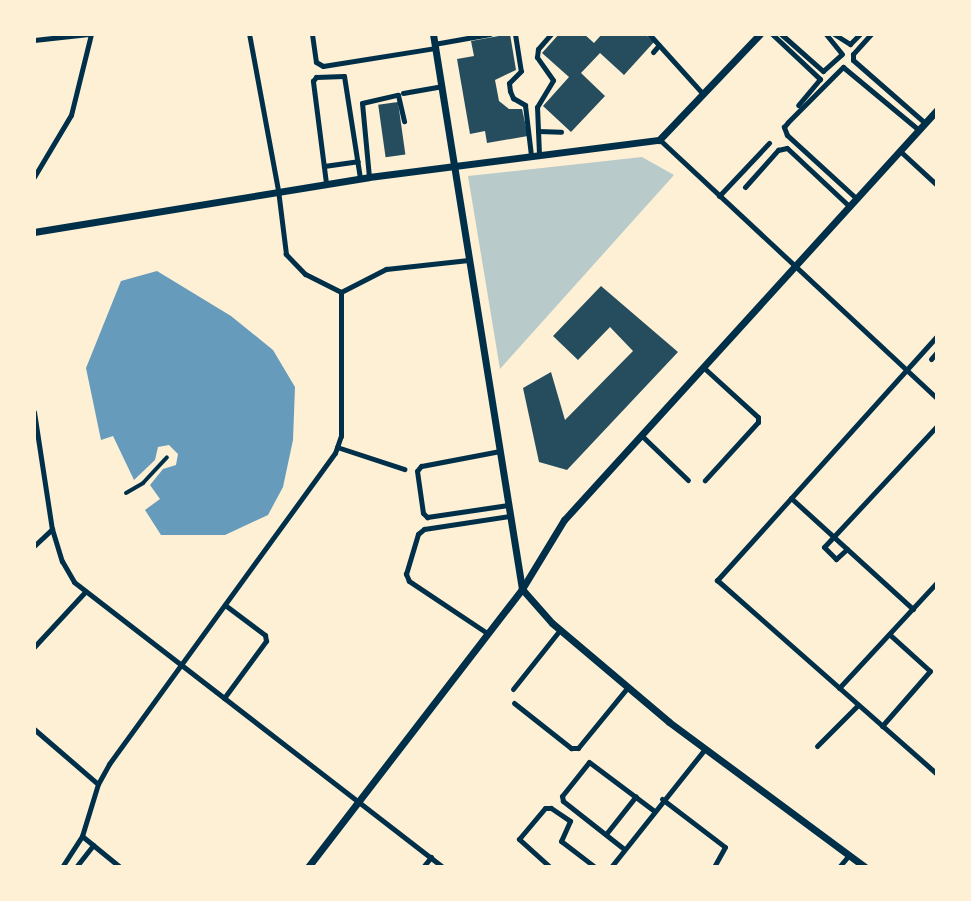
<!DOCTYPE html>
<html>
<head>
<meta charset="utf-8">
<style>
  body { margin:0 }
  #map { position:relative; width:971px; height:901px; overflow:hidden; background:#fdf0d5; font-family:"Golos Text",sans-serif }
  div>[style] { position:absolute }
  .green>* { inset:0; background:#b9caca }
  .water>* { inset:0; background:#669bbc }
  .building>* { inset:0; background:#264d5e; transform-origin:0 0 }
  .pedestrian>* { height:4px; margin:-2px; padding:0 2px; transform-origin:2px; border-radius:2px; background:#003049 }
  .minor>* { height:5px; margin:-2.5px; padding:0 2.5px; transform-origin:2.5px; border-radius:2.5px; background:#003049 }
  .tertiary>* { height:7px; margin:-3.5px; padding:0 3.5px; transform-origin:3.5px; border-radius:3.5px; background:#003049 }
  span { translate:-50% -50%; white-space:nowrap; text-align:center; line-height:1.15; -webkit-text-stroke:8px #fdf0d5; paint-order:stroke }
  .frame { position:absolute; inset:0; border:36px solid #fdf0d5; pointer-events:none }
</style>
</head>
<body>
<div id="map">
  <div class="green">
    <div style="clip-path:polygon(642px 157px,674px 175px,500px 369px,468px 176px)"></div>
  </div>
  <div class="water">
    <div style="clip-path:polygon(157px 271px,231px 316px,273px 350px,295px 387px,293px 440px,283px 487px,268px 515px,225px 535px,161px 535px,145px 510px,160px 499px,150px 485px,163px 469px,176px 465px,178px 454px,169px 445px,158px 447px,155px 460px,134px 480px,113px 436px,101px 440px,86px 368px,121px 281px)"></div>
  </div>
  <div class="building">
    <div style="clip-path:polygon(510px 34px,516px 70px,495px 80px,499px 101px,509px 109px,522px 109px,528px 136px,487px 143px,485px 131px,470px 134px,457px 59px,474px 56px,471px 41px)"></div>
    <div style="clip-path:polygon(559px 34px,584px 34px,594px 43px,602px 34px,645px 34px,654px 42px,624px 75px,600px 53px,581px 73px,605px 96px,571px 132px,543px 106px,569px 77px,542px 53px)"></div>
    <div style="left:398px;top:102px;width:53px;height:20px;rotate:82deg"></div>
    <div style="clip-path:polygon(601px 286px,678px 352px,567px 470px,539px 462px,523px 388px,551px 372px,565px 420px,633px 351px,610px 327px,578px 360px,553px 336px)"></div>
  </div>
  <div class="pedestrian">
    <div style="left:126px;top:493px;width:20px;rotate:-30deg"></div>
    <div style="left:143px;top:483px;width:35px;rotate:-47deg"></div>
  </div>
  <div class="minor">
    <div style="left:312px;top:34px;width:28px;rotate:82deg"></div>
    <div style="left:316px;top:62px;width:8px;rotate:30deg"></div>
    <div style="left:323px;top:66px;width:113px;rotate:-9.1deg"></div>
    <div style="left:515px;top:34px;width:37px;rotate:81deg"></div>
    <div style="left:521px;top:71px;width:17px;rotate:135deg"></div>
    <div style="left:509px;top:83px;width:8px;rotate:83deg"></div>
    <div style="left:510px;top:91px;width:8px;rotate:67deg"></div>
    <div style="left:513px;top:98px;width:14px;rotate:30deg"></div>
    <div style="left:525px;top:105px;width:50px;rotate:83.2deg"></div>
    <div style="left:649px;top:34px;width:81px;rotate:48deg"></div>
    <div style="left:772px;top:34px;width:66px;rotate:43.2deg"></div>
    <div style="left:820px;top:79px;width:34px;rotate:130deg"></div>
    <div style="left:781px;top:34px;width:56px;rotate:41.4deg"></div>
    <div style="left:823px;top:71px;width:25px;rotate:-42deg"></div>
    <div style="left:842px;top:54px;width:26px;rotate:-129deg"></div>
    <div style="left:834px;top:34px;width:19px;rotate:32deg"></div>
    <div style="left:850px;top:44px;width:14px;rotate:-45deg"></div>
    <div style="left:871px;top:34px;width:27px;rotate:132deg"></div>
    <div style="left:853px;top:54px;width:6px;rotate:90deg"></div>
    <div style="left:853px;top:60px;width:96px;rotate:41.2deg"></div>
    <div style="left:34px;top:40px;width:55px;rotate:-6.2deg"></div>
    <div style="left:434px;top:44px;width:57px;rotate:-10.1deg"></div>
    <div style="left:653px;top:52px;width:9px;rotate:-49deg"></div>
    <div style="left:403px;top:93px;width:39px;rotate:-10deg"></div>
    <div style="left:538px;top:131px;width:23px;rotate:2deg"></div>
    <div style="left:660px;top:140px;width:379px;rotate:43deg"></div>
    <div style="left:900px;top:151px;width:50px;rotate:42.6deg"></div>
    <div style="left:539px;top:154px;width:47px;rotate:-92.4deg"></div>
    <div style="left:537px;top:107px;width:31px;rotate:-59deg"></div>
    <div style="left:553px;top:80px;width:28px;rotate:-125deg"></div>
    <div style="left:537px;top:57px;width:8px;rotate:-83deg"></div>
    <div style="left:538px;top:49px;width:20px;rotate:-49deg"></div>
    <div style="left:324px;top:166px;width:34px;rotate:-8deg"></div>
    <div style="left:34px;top:177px;width:72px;rotate:-59.2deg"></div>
    <div style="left:71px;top:115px;width:83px;rotate:-76.1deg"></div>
    <div style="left:369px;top:177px;width:74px;rotate:-95.4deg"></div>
    <div style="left:362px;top:103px;width:37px;rotate:-13deg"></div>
    <div style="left:398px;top:95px;width:27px;rotate:77deg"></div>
    <div style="left:326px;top:183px;width:103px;rotate:-97.3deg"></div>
    <div style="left:313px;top:81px;width:5px;rotate:-53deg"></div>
    <div style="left:316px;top:77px;width:28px;rotate:-2deg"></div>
    <div style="left:344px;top:76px;width:103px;rotate:81.1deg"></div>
    <div style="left:745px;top:187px;width:50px;rotate:-48.3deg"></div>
    <div style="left:778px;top:150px;width:9px;rotate:-13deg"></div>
    <div style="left:787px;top:148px;width:86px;rotate:43.1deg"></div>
    <div style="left:719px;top:196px;width:73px;rotate:-46.7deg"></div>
    <div style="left:857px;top:199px;width:95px;rotate:-137.6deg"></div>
    <div style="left:787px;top:135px;width:9px;rotate:-111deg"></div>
    <div style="left:784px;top:127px;width:6px;rotate:-51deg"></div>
    <div style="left:788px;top:122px;width:78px;rotate:-45deg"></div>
    <div style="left:843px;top:67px;width:99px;rotate:39.7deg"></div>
    <div style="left:341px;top:292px;width:51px;rotate:-27.1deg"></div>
    <div style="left:386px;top:269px;width:83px;rotate:-6.2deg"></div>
    <div style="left:937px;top:336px;width:329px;rotate:132deg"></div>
    <div style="left:717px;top:580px;width:293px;rotate:41.4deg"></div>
    <div style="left:931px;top:359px;width:9px;rotate:-49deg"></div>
    <div style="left:703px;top:367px;width:74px;rotate:42.3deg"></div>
    <div style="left:758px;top:417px;width:5px;rotate:90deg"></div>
    <div style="left:758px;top:422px;width:79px;rotate:132.4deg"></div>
    <div style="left:34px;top:412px;width:118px;rotate:81.3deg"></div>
    <div style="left:52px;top:529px;width:34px;rotate:73deg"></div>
    <div style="left:62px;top:561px;width:24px;rotate:60deg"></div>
    <div style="left:74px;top:582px;width:466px;rotate:37.7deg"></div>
    <div style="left:641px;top:435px;width:65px;rotate:43.8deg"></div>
    <div style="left:337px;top:447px;width:71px;rotate:18.2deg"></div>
    <div style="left:500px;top:451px;width:80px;rotate:169.2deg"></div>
    <div style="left:421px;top:466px;width:6px;rotate:129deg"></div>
    <div style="left:417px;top:471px;width:42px;rotate:81.9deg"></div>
    <div style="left:423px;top:513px;width:6px;rotate:45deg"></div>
    <div style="left:427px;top:517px;width:82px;rotate:-8.4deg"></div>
    <div style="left:791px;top:498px;width:165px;rotate:42.3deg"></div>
    <div style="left:34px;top:546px;width:25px;rotate:-43deg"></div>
    <div style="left:847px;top:549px;width:15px;rotate:138deg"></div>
    <div style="left:836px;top:559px;width:17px;rotate:-135deg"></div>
    <div style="left:824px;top:547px;width:166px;rotate:-47deg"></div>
    <div style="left:487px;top:633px;width:94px;rotate:-146.3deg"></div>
    <div style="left:409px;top:581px;width:8px;rotate:-113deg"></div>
    <div style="left:406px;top:574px;width:42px;rotate:-73.3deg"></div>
    <div style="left:418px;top:534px;width:8px;rotate:-40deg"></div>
    <div style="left:424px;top:529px;width:87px;rotate:-8.6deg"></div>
    <div style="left:34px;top:647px;width:75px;rotate:-47.2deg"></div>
    <div style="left:839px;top:688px;width:144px;rotate:-47.2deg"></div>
    <div style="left:513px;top:689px;width:75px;rotate:-51.5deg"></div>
    <div style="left:224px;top:698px;width:71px;rotate:-53.6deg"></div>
    <div style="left:266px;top:641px;width:6px;rotate:-99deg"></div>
    <div style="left:265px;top:635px;width:50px;rotate:-143.1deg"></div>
    <div style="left:514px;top:703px;width:73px;rotate:38.3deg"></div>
    <div style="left:571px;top:748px;width:7px"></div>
    <div style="left:578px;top:748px;width:79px;rotate:-50.7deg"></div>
    <div style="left:882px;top:726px;width:73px;rotate:-48.9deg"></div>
    <div style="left:930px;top:671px;width:55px;rotate:-137.9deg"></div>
    <div style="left:34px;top:729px;width:84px;rotate:40.7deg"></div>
    <div style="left:817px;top:746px;width:58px;rotate:-45deg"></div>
    <div style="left:662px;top:799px;width:79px;rotate:37.3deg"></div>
    <div style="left:725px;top:847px;width:23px;rotate:119deg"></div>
    <div style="left:606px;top:834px;width:48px;rotate:-51.7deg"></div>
    <div style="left:82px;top:836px;width:49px;rotate:39.2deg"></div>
    <div style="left:624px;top:849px;width:78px;rotate:-141.8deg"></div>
    <div style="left:563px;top:801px;width:5px;rotate:-101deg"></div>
    <div style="left:562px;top:796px;width:43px;rotate:-51.5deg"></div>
    <div style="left:589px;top:762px;width:80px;rotate:36.9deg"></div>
    <div style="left:62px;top:867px;width:37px;rotate:-57deg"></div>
    <div style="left:82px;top:836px;width:54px;rotate:-72.9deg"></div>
    <div style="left:98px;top:784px;width:23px;rotate:-61deg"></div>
    <div style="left:109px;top:764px;width:384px;rotate:-54deg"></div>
    <div style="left:335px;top:453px;width:18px;rotate:-71deg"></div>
    <div style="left:341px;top:436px;width:144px;rotate:-90deg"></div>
    <div style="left:341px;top:292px;width:40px;rotate:-153.4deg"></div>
    <div style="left:305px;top:274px;width:28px;rotate:-134deg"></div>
    <div style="left:286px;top:254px;width:64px;rotate:-97.1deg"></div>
    <div style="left:278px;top:190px;width:159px;rotate:-100.5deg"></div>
    <div style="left:76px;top:867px;width:28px;rotate:-52deg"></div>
    <div style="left:423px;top:867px;width:13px;rotate:-51deg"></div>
    <div style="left:550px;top:867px;width:42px;rotate:-137.9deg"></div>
    <div style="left:519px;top:839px;width:40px;rotate:-50deg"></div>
    <div style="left:545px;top:808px;width:6px"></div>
    <div style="left:551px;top:808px;width:23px;rotate:34deg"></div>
    <div style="left:570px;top:821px;width:22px;rotate:114deg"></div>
    <div style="left:561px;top:841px;width:43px;rotate:37.4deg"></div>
    <div style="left:611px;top:867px;width:151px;rotate:-51.5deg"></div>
    <div style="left:839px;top:867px;width:16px;rotate:-50deg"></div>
  </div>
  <div class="tertiary">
    <div style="left:433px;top:34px;width:562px;rotate:80.89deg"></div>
    <div style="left:522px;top:589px;width:45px;rotate:48.6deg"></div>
    <div style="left:552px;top:623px;width:153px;rotate:40.2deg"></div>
    <div style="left:669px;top:722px;width:244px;rotate:36.5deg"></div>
    <div style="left:34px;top:232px;width:339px;rotate:-9.3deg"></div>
    <div style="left:369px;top:177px;width:292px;rotate:-7.3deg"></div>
    <div style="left:659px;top:140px;width:146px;rotate:-46.4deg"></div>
    <div style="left:308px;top:867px;width:351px;rotate:-52.4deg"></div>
    <div style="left:522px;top:589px;width:81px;rotate:-58.7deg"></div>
    <div style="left:564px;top:520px;width:554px;rotate:-47.71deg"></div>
  </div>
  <div class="frame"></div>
</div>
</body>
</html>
